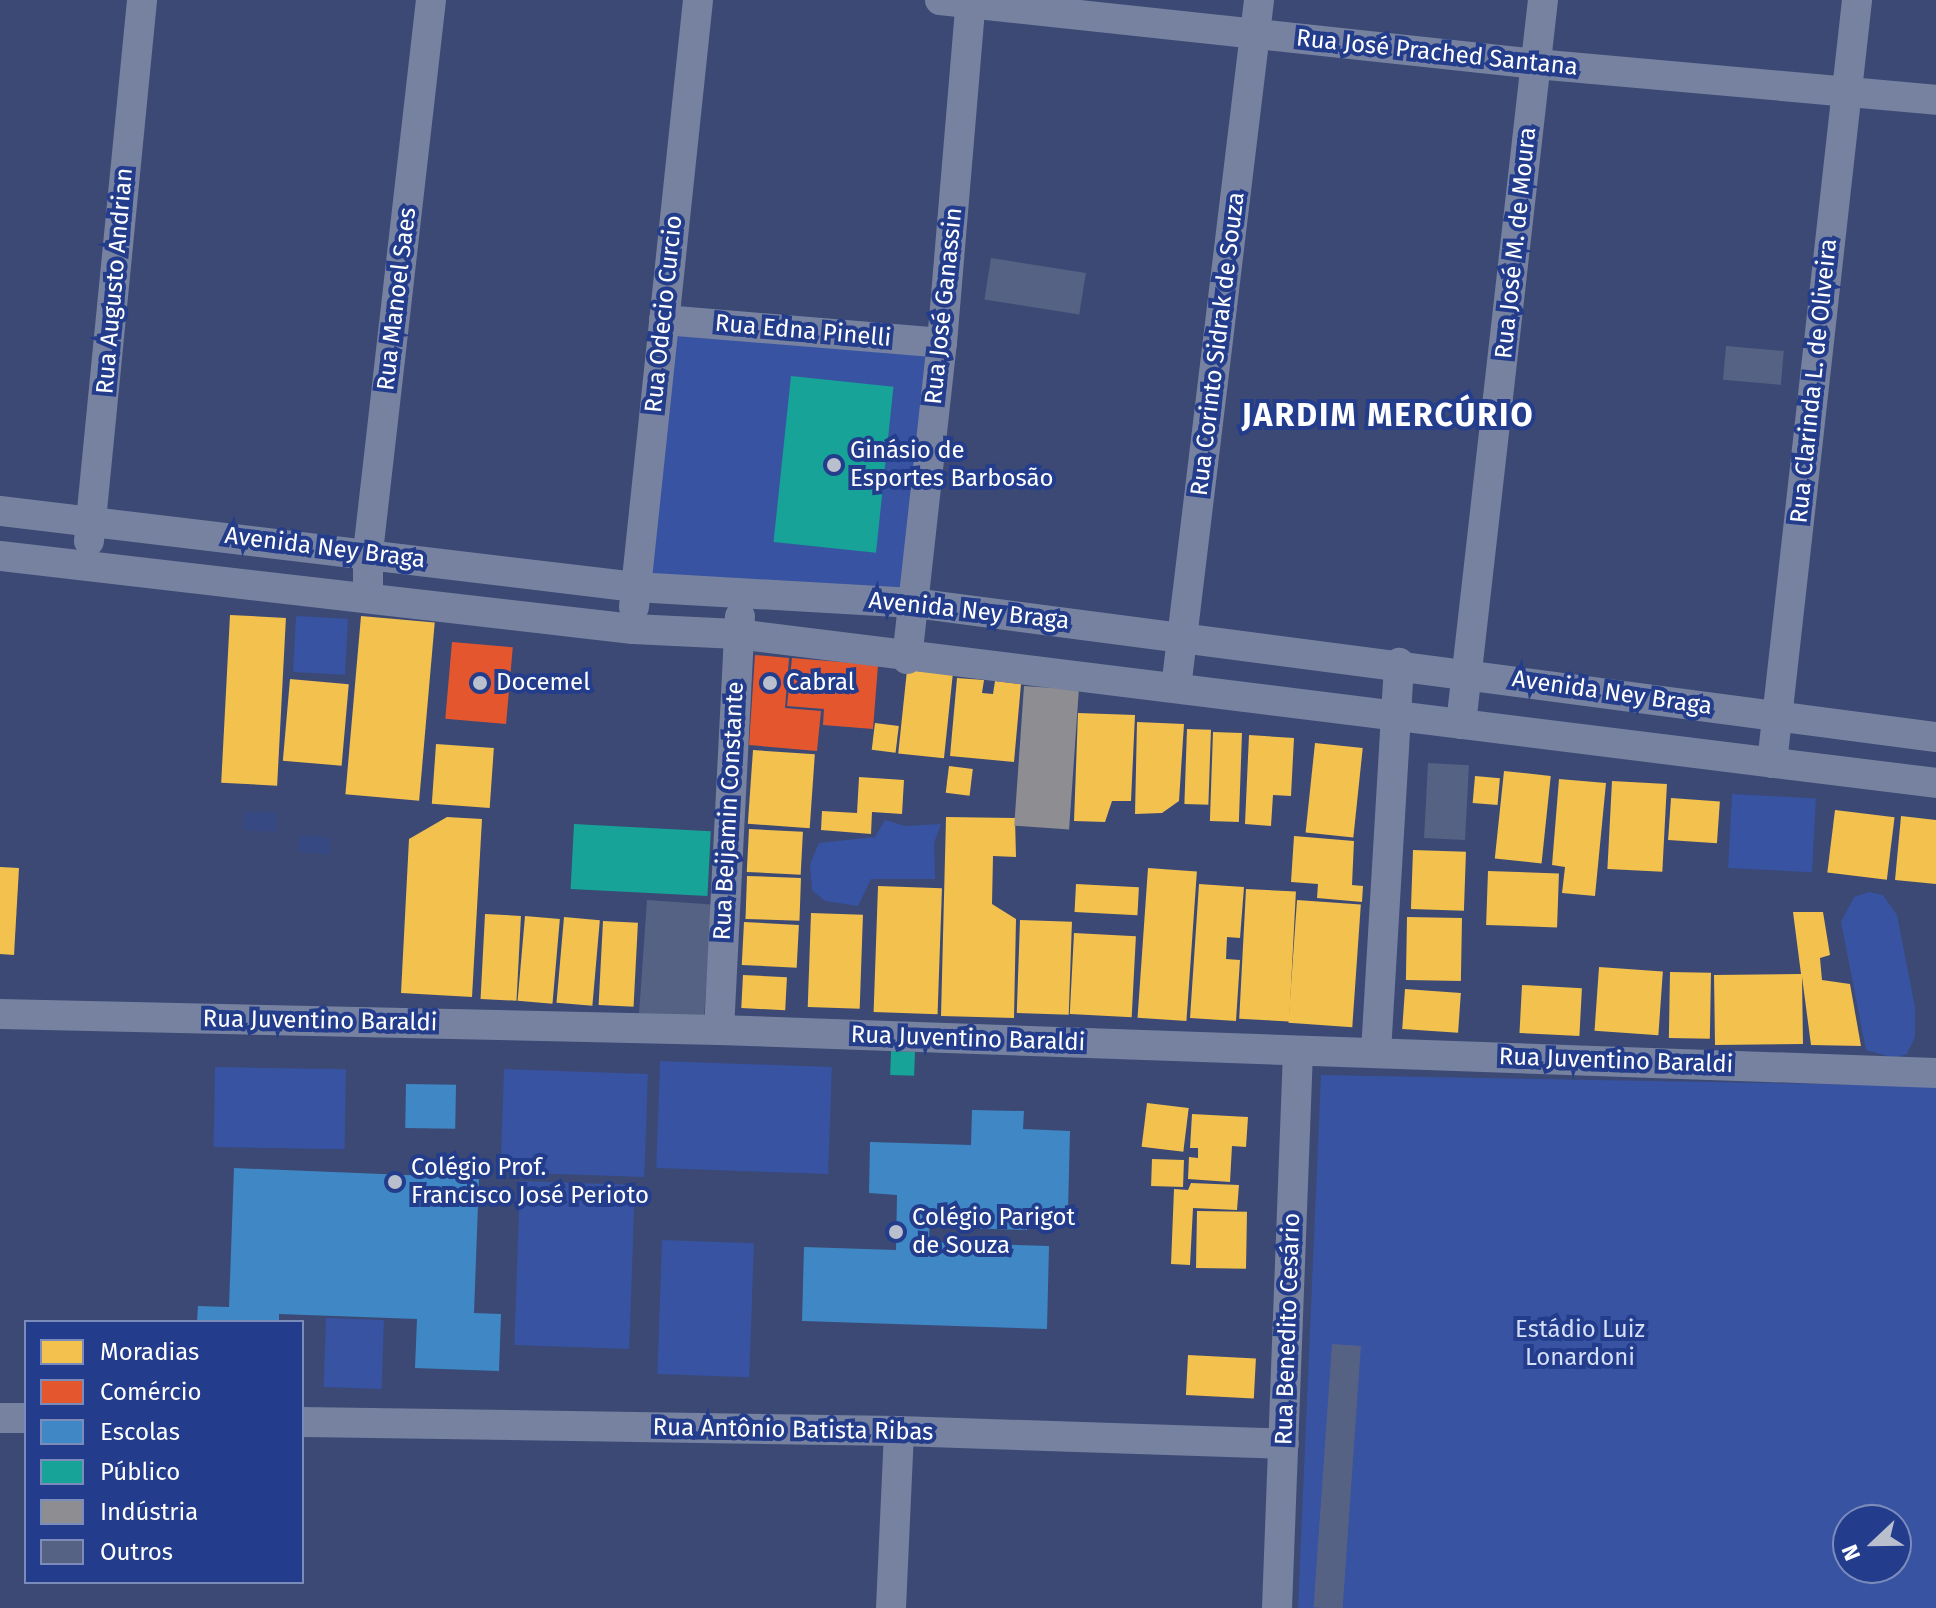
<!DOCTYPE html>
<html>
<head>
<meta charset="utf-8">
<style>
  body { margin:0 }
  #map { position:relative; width:1936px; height:1608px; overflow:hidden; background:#3b4974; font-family:"Fira Sans",sans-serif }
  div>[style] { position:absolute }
  .green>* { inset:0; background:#3853a2; transform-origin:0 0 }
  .water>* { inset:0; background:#374983; transform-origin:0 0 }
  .homes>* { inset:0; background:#f2c14e; transform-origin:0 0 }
  .shops>* { inset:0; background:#e4572e; transform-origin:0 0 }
  .schools>* { inset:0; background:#3f88c5; transform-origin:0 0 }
  .public>* { inset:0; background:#17a398; transform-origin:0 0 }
  .industry>* { inset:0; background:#8d8d92; transform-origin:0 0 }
  .building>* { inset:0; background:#566284; transform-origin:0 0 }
  .minor>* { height:30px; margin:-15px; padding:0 15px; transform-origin:15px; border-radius:15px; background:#7782a0 }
  .dots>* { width:22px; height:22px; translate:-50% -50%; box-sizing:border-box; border:4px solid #233d8c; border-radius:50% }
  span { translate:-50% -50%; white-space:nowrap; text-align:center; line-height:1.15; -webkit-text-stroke:8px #233d8c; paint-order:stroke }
  .street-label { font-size:24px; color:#fff }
  .poi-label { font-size:24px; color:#fff }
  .left { translate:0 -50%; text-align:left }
  .park-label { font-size:24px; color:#d6dff8 }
  .district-label { font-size:32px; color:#fff; font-weight:700; letter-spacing:2px }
  .legend { position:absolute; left:24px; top:1320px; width:280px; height:264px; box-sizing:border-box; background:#233d8c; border:2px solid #7b8bba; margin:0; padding:10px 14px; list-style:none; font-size:24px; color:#fff }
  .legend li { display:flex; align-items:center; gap:16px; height:40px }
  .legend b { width:40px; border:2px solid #7b8bba }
  .north { position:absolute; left:1832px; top:1504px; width:80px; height:80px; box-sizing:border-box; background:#233d8c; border:2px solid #7b8bba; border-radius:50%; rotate:248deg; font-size:22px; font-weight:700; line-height:32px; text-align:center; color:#fff }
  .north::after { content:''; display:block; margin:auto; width:28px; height:36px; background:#babfce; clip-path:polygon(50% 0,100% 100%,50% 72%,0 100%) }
</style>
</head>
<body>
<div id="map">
  <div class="green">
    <div style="left:668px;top:327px;width:267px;height:251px;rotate:5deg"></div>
    <div style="left:296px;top:616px;width:52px;height:56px;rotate:3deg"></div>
    <div style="left:1732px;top:794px;width:84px;height:74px;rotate:3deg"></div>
    <div style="clip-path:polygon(885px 820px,905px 826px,941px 824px,934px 843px,935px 879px,871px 879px,858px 906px,825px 901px,812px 890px,810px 864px,819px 843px,875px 837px)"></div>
    <div style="clip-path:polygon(1869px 892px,1883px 895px,1897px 915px,1915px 1007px,1915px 1037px,1907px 1054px,1894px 1058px,1866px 1050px,1841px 922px,1854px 897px)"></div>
    <div style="left:660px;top:1061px;width:172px;height:107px;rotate:2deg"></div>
    <div style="left:215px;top:1067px;width:131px;height:80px;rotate:1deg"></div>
    <div style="left:504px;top:1069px;width:144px;height:103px;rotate:2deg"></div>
    <div style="clip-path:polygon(evenodd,1321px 1075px,1936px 1086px,1936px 1608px,1298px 1608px,1321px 1075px,1848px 1520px,1896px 1520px,1896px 1568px,1848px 1568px,1848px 1520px)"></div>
    <div style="left:520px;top:1181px;width:115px;height:164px;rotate:2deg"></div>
    <div style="left:662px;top:1240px;width:92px;height:134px;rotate:2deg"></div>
    <div style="left:326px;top:1318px;width:58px;height:69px;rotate:2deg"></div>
  </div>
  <div class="water">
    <div style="left:244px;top:811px;width:33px;height:19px;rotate:3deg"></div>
    <div style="left:299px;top:835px;width:32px;height:17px;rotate:5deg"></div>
  </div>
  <div class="homes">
    <div style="left:230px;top:615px;width:56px;height:168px;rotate:3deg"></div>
    <div style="left:361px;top:616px;width:74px;height:179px;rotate:5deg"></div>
    <div style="left:907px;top:670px;width:46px;height:84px;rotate:6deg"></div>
    <div style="clip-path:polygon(957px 678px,984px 680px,982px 693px,993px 694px,995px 681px,1021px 684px,1014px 762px,950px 756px)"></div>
    <div style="left:290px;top:679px;width:59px;height:82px;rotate:5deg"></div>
    <div style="clip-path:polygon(1078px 713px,1135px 715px,1131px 801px,1112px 801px,1105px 822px,1074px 821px)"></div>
    <div style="clip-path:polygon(1137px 722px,1184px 724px,1179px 801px,1162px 813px,1135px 814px)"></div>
    <div style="left:875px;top:723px;width:24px;height:27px;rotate:7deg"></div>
    <div style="left:1187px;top:729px;width:24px;height:75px;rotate:2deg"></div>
    <div style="left:1213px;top:732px;width:29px;height:89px;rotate:2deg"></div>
    <div style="clip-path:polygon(1249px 735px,1294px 738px,1291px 796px,1273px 795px,1271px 826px,1245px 824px)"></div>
    <div style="left:1315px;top:743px;width:48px;height:90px;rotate:6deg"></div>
    <div style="left:436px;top:744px;width:58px;height:60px;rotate:4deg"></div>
    <div style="left:753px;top:750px;width:62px;height:74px;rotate:4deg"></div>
    <div style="left:949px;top:766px;width:24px;height:27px;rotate:7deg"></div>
    <div style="left:1504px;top:771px;width:47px;height:88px;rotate:6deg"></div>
    <div style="left:1475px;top:776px;width:25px;height:27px;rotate:5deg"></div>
    <div style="clip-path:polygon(859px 777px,904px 780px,902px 814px,872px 812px,871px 834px,821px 830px,822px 811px,857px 813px)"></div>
    <div style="clip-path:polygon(1559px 779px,1606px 783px,1595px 896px,1562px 893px,1565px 867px,1552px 865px)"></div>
    <div style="left:1612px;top:781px;width:55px;height:88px;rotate:3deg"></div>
    <div style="left:1671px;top:798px;width:49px;height:42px;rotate:4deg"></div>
    <div style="left:1835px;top:810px;width:60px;height:63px;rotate:7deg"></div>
    <div style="clip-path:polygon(1901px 816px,1936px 820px,1936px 884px,1895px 880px)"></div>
    <div style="clip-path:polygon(447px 817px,482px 819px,472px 997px,401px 993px,409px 839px)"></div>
    <div style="clip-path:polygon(946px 817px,1015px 818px,1016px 857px,993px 856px,992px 904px,1016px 919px,1014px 1018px,941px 1016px)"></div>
    <div style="left:749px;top:829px;width:54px;height:43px;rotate:3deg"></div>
    <div style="clip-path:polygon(1294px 836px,1354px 841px,1352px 885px,1363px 886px,1362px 902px,1317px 898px,1318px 884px,1291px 882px)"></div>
    <div style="left:1413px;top:850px;width:53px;height:59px;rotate:2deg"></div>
    <div style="clip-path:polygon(0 867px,19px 868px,14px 955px,0 954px)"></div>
    <div style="left:1148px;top:868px;width:49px;height:150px;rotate:4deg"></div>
    <div style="left:1488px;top:871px;width:71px;height:54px;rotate:2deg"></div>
    <div style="left:747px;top:876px;width:54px;height:43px;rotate:2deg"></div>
    <div style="left:1076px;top:884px;width:63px;height:28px;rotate:3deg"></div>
    <div style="clip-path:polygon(1199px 884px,1244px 887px,1240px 938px,1227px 937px,1226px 959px,1240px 960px,1236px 1021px,1190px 1018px)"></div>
    <div style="left:878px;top:886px;width:64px;height:126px;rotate:2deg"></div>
    <div style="left:1246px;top:889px;width:50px;height:130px;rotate:3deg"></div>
    <div style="left:1297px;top:900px;width:64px;height:123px;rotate:4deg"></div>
    <div style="clip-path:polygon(1793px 912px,1823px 912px,1830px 955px,1820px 958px,1822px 980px,1850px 984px,1861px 1046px,1811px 1045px,1802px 977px,1803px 1044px,1715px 1045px,1714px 975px,1801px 974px)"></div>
    <div style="left:811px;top:913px;width:52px;height:94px;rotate:2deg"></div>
    <div style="left:485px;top:914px;width:36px;height:85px;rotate:3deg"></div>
    <div style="left:525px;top:916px;width:35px;height:85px;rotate:5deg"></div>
    <div style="left:564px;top:917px;width:36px;height:86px;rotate:5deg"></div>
    <div style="left:1407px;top:917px;width:55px;height:63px;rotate:1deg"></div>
    <div style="left:1020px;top:920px;width:52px;height:93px;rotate:2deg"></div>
    <div style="left:603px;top:921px;width:35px;height:84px;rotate:3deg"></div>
    <div style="left:744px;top:922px;width:55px;height:43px;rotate:3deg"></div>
    <div style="left:1074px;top:933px;width:62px;height:81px;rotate:3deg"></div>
    <div style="left:1599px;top:967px;width:64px;height:64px;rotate:4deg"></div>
    <div style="left:1670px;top:972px;width:41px;height:66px;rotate:1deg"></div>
    <div style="left:743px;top:975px;width:44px;height:33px;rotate:3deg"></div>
    <div style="left:1522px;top:985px;width:60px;height:48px;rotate:3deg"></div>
    <div style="left:1405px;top:989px;width:56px;height:40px;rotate:4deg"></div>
    <div style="left:1147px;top:1103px;width:42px;height:44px;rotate:7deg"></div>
    <div style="clip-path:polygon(1192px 1114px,1248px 1117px,1246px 1147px,1232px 1146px,1230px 1182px,1188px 1179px,1189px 1157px,1198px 1158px,1198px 1148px,1190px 1148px)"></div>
    <div style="left:1152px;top:1159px;width:32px;height:27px;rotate:2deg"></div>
    <div style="clip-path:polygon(1191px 1183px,1239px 1185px,1237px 1210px,1193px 1208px,1190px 1265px,1171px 1264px,1174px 1189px,1188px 1190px)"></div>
    <div style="left:1197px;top:1211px;width:50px;height:57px;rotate:1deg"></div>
    <div style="left:1188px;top:1355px;width:68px;height:40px;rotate:3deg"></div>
  </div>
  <div class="shops">
    <div style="left:452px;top:642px;width:61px;height:77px;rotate:5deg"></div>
    <div style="clip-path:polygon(755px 655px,789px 658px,785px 708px,821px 711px,817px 751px,749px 745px)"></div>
    <div style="clip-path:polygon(792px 658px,878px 665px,873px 729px,823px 725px,824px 709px,787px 706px)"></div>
  </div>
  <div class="schools">
    <div style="left:406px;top:1084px;width:50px;height:44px;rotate:1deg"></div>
    <div style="clip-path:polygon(972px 1110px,1024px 1111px,1023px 1129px,1070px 1131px,1068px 1211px,1027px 1210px,1027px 1230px,964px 1228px,965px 1213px,930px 1212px,929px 1242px,1049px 1246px,1047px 1329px,802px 1321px,804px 1247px,896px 1250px,897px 1195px,869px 1193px,870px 1142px,971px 1145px)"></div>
    <div style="clip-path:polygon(234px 1168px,479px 1178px,474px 1313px,501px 1314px,499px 1371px,415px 1368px,417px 1319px,279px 1314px,279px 1322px,197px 1322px,198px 1306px,229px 1307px)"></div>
  </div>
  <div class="public">
    <div style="left:791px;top:376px;width:103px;height:167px;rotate:6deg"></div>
    <div style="left:574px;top:824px;width:137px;height:65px;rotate:3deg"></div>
    <div style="left:891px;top:1051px;width:24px;height:24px;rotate:2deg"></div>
  </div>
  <div class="industry">
    <div style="left:1024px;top:686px;width:55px;height:140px;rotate:4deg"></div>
  </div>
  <div class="building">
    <div style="left:991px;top:258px;width:96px;height:42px;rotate:9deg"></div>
    <div style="left:1726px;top:346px;width:58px;height:34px;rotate:5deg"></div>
    <div style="left:1428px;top:763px;width:41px;height:75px;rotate:3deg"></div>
    <div style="left:647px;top:900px;width:65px;height:115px;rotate:4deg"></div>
    <div style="left:1332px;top:1344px;width:29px;height:264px;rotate:4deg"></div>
  </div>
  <div class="minor">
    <div style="left:940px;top:0;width:599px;rotate:6.13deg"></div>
    <div style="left:1536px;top:64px;width:402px;rotate:5.1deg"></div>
    <div style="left:664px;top:320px;width:279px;rotate:4.7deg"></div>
    <div style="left:0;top:511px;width:640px;rotate:6.82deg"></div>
    <div style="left:635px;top:587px;width:279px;rotate:3.3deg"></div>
    <div style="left:914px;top:603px;width:1031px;rotate:7.47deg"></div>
    <div style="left:89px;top:541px;width:544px;rotate:-84.4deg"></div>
    <div style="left:0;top:556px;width:637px;rotate:6.58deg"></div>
    <div style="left:633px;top:629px;width:104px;rotate:2.8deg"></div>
    <div style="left:737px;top:634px;width:1208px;rotate:7.08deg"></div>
    <div style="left:368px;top:598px;width:46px;rotate:-90deg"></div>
    <div style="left:368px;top:552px;width:556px;rotate:-83.49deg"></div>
    <div style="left:634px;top:607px;width:610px;rotate:-83.98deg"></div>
    <div style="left:907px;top:659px;width:318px;rotate:-83.7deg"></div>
    <div style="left:942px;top:343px;width:344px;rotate:-85.2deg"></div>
    <div style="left:1176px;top:688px;width:693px;rotate:-83.12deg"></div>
    <div style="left:1461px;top:724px;width:729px;rotate:-83.54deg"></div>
    <div style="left:1772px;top:763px;width:768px;rotate:-83.64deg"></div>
    <div style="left:0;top:1014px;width:719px;rotate:1.27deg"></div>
    <div style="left:719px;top:1030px;width:1218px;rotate:2.02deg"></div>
    <div style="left:719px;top:1030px;width:414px;rotate:-87.1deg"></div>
    <div style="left:1376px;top:1052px;width:390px;rotate:-86.6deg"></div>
    <div style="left:0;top:1418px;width:26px"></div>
    <div style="left:302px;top:1422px;width:597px;rotate:0.86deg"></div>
    <div style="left:899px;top:1431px;width:385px;rotate:1.9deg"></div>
    <div style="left:891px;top:1608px;width:177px;rotate:-87.4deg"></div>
    <div style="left:1277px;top:1608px;width:557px;rotate:-87.84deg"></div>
  </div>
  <div class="dots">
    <div style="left:834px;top:465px;background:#babfce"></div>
    <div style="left:480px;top:683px;background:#babfce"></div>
    <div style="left:770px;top:683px;background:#babfce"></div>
    <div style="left:395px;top:1182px;background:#babfce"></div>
    <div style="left:896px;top:1232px;background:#babfce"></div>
  </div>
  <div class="street-label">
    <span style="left:1437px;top:53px;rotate:6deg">Rua José Prached Santana</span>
    <span style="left:1516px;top:243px;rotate:-84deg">Rua José M. de Moura</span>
    <span style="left:115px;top:281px;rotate:-85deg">Rua Augusto Andrian</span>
    <span style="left:397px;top:299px;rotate:-83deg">Rua Manoel Saes</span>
    <span style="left:944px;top:306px;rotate:-84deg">Rua José Ganassin</span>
    <span style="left:664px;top:314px;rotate:-84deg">Rua Odecio Curcio</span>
    <span style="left:803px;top:331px;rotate:5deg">Rua Edna Pinelli</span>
    <span style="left:1218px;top:344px;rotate:-83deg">Rua Corinto Sidrak de Souza</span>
    <span style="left:1814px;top:381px;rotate:-84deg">Rua Clarinda L. de Oliveira</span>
    <span style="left:325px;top:548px;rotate:7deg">Avenida Ney Braga</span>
    <span style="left:969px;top:611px;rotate:6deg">Avenida Ney Braga</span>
    <span style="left:1612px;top:693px;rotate:8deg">Avenida Ney Braga</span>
    <span style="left:729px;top:811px;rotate:-87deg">Rua Beijamin Constante</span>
    <span style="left:320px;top:1021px;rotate:1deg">Rua Juventino Baraldi</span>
    <span style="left:968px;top:1039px;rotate:2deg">Rua Juventino Baraldi</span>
    <span style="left:1616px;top:1061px;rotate:2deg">Rua Juventino Baraldi</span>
    <span style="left:1288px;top:1329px;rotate:-88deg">Rua Benedito Cesário</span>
    <span style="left:793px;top:1430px;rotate:1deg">Rua Antônio Batista Ribas</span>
  </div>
  <div class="poi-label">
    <span class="left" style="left:850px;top:465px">Ginásio de<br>Esportes Barbosão</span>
    <span class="left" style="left:496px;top:683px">Docemel</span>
    <span class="left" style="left:786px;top:683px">Cabral</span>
    <span class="left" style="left:411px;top:1182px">Colégio Prof.<br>Francisco José Perioto</span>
    <span class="left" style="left:912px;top:1232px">Colégio Parigot<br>de Souza</span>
  </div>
  <div class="park-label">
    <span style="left:1580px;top:1344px">Estádio Luiz<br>Lonardoni</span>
  </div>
  <div class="district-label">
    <span style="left:1388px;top:415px">JARDIM MERCÚRIO</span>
  </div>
  <ul class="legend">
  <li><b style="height:22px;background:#f2c14e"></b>Moradias</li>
  <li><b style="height:22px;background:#e4572e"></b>Comércio</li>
  <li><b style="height:22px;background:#3f88c5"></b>Escolas</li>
  <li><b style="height:22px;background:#17a398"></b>Público</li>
  <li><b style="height:22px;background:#8d8d92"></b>Indústria</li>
  <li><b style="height:22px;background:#566284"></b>Outros</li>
  </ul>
  <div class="north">N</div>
</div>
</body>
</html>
